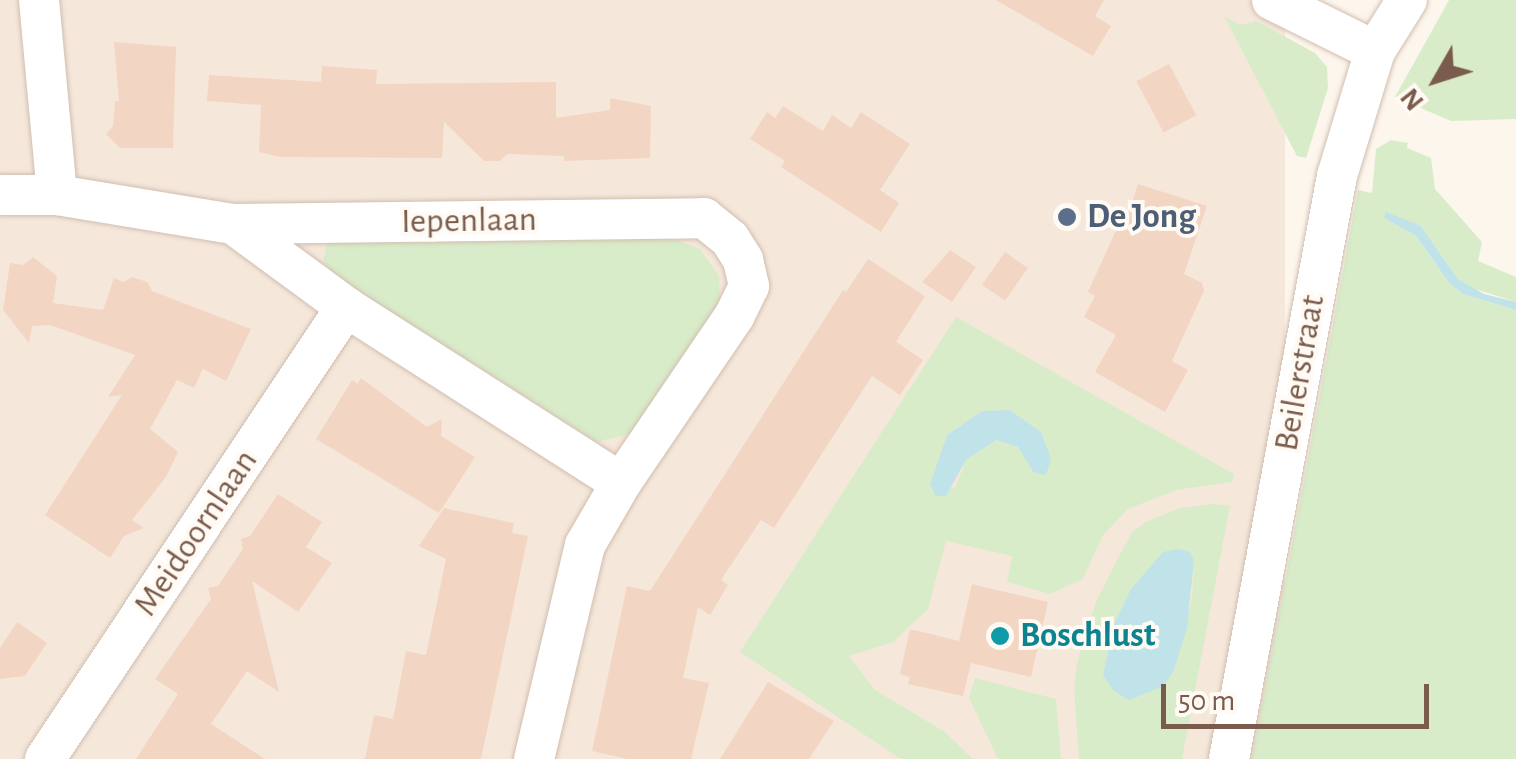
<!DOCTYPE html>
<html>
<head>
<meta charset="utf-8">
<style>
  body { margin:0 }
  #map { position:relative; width:1516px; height:759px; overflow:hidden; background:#fdf6ec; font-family:"Alegreya Sans",sans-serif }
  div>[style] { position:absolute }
  .residential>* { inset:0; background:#f5e8da; transform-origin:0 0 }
  .green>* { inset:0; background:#d8ecc9 }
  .water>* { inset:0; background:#bfe3e8 }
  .building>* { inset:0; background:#f3d5c3; transform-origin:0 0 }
  .roads { filter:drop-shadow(0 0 2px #d1beb0) drop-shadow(0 0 2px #d1beb0) }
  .minor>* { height:40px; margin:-20px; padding:0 20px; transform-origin:20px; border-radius:20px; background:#fff }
  .dots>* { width:28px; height:28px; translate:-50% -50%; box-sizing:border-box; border:5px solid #fffaf3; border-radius:50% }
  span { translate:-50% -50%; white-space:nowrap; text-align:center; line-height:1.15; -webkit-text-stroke:8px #fffaf3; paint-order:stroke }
  .service-label { font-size:35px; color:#4e5e75; font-weight:700 }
  .left { translate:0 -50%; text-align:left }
  .street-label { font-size:35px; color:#7a5c4d }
  .culture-label { font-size:35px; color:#0d838f; font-weight:700 }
  .north { position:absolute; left:1386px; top:30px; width:100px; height:100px; -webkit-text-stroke:8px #fffaf3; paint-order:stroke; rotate:231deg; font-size:28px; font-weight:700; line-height:40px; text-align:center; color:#7a5c4d }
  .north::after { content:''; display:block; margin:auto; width:35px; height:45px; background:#7a5c4d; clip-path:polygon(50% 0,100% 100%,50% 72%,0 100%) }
  .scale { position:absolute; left:1161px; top:684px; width:268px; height:45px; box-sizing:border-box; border:5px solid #7a5c4d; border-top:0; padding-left:12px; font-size:30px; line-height:35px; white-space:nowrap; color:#7a5c4d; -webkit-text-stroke:8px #fffaf3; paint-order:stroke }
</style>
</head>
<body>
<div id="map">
  <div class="residential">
    <div style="left:0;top:0;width:1285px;height:759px"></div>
  </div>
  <div class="green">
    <div style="clip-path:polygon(1449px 0,1516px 0,1516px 119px,1451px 121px,1395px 97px)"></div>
    <div style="clip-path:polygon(1224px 16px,1240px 25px,1256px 21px,1315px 53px,1327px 67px,1328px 88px,1306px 158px,1297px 156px)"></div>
    <div style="clip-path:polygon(1391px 140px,1408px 143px,1407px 148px,1431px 158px,1435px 189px,1482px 242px,1478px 261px,1516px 277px,1516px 302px,1472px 288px,1458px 279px,1421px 226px,1384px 218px,1416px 236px,1449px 283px,1463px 294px,1516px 310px,1516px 759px,1252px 759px,1358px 190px,1372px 193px,1376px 149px)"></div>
    <div style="clip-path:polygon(343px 238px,671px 238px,700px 249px,719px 276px,720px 305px,638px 432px,597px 442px,335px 276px,323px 261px,327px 244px)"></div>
    <div style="clip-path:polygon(evenodd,956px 317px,1234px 474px,1232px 482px,1176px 490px,1128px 509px,1103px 535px,1083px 579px,1050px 594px,1007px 582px,1012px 556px,946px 541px,928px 609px,893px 642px,849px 656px,875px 690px,945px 732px,973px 759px,901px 759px,740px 652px,956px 317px,1010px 410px,1041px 432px,1033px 472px,1018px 447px,996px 440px,966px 460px,955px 488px,930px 484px,947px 435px,982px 411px,1010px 410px)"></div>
    <div style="clip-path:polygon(evenodd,1213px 504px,1230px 506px,1182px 759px,1079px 759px,1074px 688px,1078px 659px,1097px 599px,1117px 560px,1132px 532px,1146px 522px,1180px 508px,1213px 504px,1179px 549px,1190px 552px,1194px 562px,1192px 596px,1186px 629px,1164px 686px,1114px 624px,1179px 549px)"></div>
    <div style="clip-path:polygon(975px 678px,1056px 699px,1061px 759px,998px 759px,969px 698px)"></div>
  </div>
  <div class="water">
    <div style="clip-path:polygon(1386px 212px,1421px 226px,1458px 279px,1484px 294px,1516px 302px,1516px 310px,1463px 294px,1449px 283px,1416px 236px,1384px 218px)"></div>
    <div style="clip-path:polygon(1010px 410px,1041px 432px,1051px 459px,1046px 475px,1033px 472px,1018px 447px,996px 440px,966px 460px,946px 496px,936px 496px,930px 484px,947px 435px,982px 411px)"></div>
    <div style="clip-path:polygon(1179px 549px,1190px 552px,1194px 561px,1187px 628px,1174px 670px,1164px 686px,1129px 700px,1114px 691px,1103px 676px,1114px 624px,1131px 589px,1163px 552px)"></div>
  </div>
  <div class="building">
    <div style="clip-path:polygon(996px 0,1104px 0,1095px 16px,1111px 26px,1093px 56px)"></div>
    <div style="clip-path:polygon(114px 42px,176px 47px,173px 148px,120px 148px,106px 134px,113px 126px,115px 101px,119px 101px)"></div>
    <div style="left:1169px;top:64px;width:58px;height:37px;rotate:62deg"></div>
    <div style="clip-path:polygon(322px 66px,377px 70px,376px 84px,556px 82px,556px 118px,610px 110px,610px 98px,651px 106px,650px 158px,564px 161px,564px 156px,507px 154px,500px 161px,484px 161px,444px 122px,442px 158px,280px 157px,259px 152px,261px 105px,207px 101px,209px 75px,321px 82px)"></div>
    <div style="clip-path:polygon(783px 106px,823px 131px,832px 115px,851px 128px,861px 112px,910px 144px,880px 190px,899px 203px,881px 232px,781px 167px,785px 161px,750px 139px,767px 112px,775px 118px)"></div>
    <div style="clip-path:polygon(1138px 184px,1207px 206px,1184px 274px,1202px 283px,1204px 291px,1172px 361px,1188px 370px,1165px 412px,1095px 372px,1116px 335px,1084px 317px,1095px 296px,1088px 292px,1118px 226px,1127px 219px)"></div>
    <div style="clip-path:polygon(950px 250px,976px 267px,952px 302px,922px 282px)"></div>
    <div style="left:1005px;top:252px;width:28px;height:40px;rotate:35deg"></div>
    <div style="clip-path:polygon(33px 257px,57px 276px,53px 303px,103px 310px,114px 278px,123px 282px,132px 277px,147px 282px,152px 291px,251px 329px,226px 381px,203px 369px,194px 388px,177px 380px,150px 429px,178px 452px,166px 477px,132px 520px,144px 528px,124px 536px,110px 558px,45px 515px,122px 395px,108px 397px,135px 355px,50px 325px,32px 326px,29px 343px,3px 310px,10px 263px,23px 265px)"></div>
    <div style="clip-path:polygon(868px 259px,925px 296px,896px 342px,923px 360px,900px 395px,872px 376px,774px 528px,761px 520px,721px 580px,728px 585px,710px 615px,698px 607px,683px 678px,709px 683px,691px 759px,627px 759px,592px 751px,627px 586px,650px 591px,843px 290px,846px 292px)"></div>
    <div style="clip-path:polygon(361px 378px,427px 427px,442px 419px,441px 436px,475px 457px,439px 513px,316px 439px,352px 380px,358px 384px)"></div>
    <div style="clip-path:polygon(278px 494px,322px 522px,306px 547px,332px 563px,298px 612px,252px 581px,279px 692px,247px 671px,211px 724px,265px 759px,136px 759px,178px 694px,155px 679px,211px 599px,208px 588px,218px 586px,243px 549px,241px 539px,250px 536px)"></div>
    <div style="clip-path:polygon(444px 508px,514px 523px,512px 533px,528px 536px,481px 759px,365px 759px,374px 715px,393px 719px,406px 651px,426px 655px,446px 559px,419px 546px)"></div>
    <div style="clip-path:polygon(972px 584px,1048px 602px,1031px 677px,971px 663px,963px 696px,908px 684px,910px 677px,900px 674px,910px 629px,959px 641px)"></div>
    <div style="clip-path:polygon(17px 622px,47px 643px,25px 676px,0 679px,0 648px)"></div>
    <div style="clip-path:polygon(768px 682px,834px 721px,809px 759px,720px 759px)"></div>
  </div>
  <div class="roads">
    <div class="minor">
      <div style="left:39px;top:0;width:196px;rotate:84.7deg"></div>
      <div style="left:1272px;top:0;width:115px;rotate:26.3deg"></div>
      <div style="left:0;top:195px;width:57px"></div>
      <div style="left:57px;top:195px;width:178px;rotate:9.4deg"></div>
      <div style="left:233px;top:224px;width:471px;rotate:-0.7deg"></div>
      <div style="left:704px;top:218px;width:33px;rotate:39deg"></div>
      <div style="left:730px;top:239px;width:25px;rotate:58deg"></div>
      <div style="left:743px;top:260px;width:27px;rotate:77deg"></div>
      <div style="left:749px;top:286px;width:32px;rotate:116deg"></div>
      <div style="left:735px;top:315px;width:203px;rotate:124.2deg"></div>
      <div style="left:621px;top:483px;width:72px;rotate:120.1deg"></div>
      <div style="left:585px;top:545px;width:220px;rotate:103.4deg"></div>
      <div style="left:233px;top:224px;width:140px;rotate:36.3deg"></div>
      <div style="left:346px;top:307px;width:326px;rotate:32.6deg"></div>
      <div style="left:45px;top:759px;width:543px;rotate:-56.34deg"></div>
      <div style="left:1229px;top:759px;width:593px;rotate:-79.51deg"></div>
      <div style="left:1337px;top:176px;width:131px;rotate:-73.1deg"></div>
      <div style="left:1375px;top:51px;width:60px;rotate:-57.9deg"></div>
    </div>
  </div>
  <div class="dots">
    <div style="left:1067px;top:217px;background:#5c6f8a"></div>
    <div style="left:1000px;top:636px;background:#0f9aa8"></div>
  </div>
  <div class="service-label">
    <span class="left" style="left:1087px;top:217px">De Jong</span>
  </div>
  <div class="street-label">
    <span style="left:469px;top:221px;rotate:-1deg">Iepenlaan</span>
    <span style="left:1300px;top:373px;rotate:-80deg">Beilerstraat</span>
    <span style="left:196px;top:533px;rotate:-56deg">Meidoornlaan</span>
  </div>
  <div class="culture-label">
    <span class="left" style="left:1020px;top:636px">Boschlust</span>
  </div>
  <div class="north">N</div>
  <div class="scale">50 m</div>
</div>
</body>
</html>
